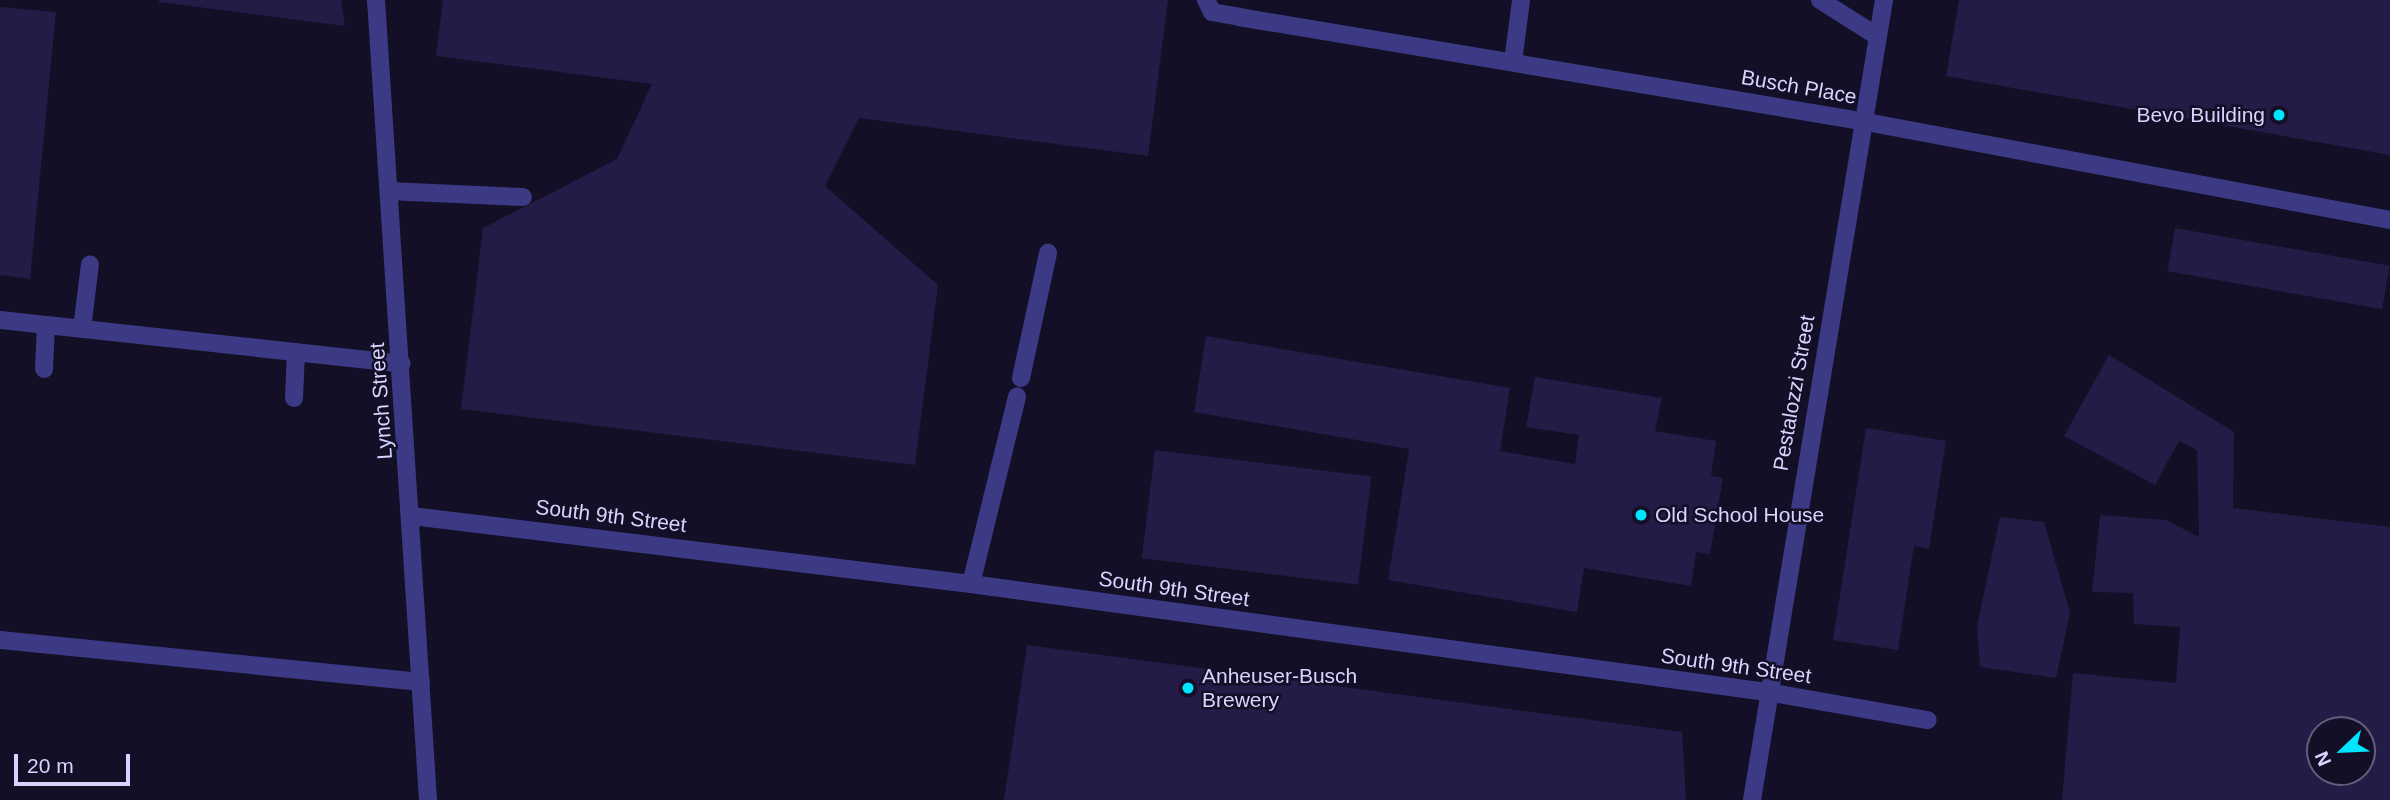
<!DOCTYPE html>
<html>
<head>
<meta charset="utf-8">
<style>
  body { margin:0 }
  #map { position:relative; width:2390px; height:800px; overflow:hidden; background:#130f26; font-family:Arial,sans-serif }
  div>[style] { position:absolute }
  .building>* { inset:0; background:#241b47; transform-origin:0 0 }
  .service>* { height:18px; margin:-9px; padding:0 9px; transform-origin:9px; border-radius:9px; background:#3d3a85 }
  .minor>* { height:18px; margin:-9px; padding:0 9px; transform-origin:9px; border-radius:9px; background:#3d3a85 }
  .dots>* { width:19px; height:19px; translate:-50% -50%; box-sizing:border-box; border:4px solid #130f26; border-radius:50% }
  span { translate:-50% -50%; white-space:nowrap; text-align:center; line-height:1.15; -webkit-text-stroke:5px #130f26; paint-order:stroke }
  .street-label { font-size:21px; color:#d9d4ff }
  .poi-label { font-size:21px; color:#d9d4ff }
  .right { translate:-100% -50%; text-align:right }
  .left { translate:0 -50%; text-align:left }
  .north { position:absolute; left:2306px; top:716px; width:70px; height:70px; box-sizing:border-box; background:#130f26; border:2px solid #625e7d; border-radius:50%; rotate:247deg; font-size:19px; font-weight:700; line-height:28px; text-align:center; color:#d9d4ff }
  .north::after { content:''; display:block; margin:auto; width:24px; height:32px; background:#00e5ff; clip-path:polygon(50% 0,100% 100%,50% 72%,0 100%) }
  .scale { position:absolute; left:14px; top:754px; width:116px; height:32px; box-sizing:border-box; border:4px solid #d9d4ff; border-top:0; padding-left:9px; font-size:21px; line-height:24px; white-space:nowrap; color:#d9d4ff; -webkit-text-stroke:5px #130f26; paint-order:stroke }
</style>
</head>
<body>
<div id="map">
  <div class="building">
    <div style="clip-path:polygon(159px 0,341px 0,345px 26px,159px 2px)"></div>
    <div style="clip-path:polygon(443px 0,1168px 0,1148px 156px,859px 118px,825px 186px,938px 285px,915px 465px,461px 409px,483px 228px,617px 159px,652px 84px,436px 56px)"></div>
    <div style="clip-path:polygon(1959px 0,2390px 0,2390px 155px,1946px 76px)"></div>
    <div style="clip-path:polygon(0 7px,56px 12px,30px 279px,0 275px)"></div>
    <div style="left:2175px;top:228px;width:218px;height:44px;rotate:10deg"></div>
    <div style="clip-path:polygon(1206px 336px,1510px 388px,1500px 451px,1575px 464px,1579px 435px,1526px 427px,1535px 377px,1662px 398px,1655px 431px,1716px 441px,1711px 476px,1723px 478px,1710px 554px,1696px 552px,1691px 586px,1584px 568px,1577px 612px,1388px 580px,1409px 449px,1194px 412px)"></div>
    <div style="clip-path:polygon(evenodd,2109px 355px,2234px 432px,2233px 508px,2390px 527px,2390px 800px,2062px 800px,2073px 673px,2176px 683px,2180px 627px,2134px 624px,2133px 593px,2092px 592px,2100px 515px,2166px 520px,2199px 537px,2197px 450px,2179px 441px,2155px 485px,2064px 436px,2109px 355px,2320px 730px,2362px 730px,2362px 772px,2320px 772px,2320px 730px)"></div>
    <div style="clip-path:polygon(1866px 428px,1946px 441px,1929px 549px,1914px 546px,1898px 650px,1833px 640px)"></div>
    <div style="left:1155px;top:450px;width:218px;height:109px;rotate:7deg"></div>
    <div style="clip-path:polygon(2000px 517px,2044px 522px,2070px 613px,2056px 678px,1980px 667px,1977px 626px)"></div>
    <div style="clip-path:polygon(1027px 645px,1682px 732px,1686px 800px,1004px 800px)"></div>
  </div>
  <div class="service">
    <div style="left:1206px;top:0;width:13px;rotate:63deg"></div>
    <div style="left:1212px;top:12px;width:27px;rotate:10deg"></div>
    <div style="left:1239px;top:17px;width:631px;rotate:9.49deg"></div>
    <div style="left:1861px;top:121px;width:538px;rotate:10.6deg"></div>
    <div style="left:1820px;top:0;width:67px;rotate:32.3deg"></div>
    <div style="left:1513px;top:62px;width:63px;rotate:-82.6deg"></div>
    <div style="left:389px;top:191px;width:134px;rotate:2.6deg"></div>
    <div style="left:82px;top:329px;width:65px;rotate:-83deg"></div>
    <div style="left:44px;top:369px;width:44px;rotate:-87.4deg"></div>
    <div style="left:1021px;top:378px;width:128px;rotate:-77.8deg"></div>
    <div style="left:294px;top:398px;width:46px;rotate:-87.5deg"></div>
    <div style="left:412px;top:516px;width:563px;rotate:6.94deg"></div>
    <div style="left:971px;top:584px;width:803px;rotate:7.73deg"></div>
    <div style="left:1767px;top:692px;width:163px;rotate:9.9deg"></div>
    <div style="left:971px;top:584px;width:193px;rotate:-76.2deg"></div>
    <div style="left:0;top:640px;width:423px;rotate:5.7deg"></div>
    <div style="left:1752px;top:800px;width:811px;rotate:-80.63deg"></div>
  </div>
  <div class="minor">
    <div style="left:376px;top:0;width:802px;rotate:86.28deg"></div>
    <div style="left:0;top:320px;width:404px;rotate:6.2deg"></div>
  </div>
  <div class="dots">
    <div style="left:2279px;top:115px;background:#00e5ff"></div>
    <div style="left:1641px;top:515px;background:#00e5ff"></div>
    <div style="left:1188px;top:688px;background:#00e5ff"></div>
  </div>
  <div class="street-label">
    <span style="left:1799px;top:87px;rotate:10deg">Busch Place</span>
    <span style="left:1794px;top:393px;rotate:-80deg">Pestalozzi Street</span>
    <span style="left:381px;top:401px;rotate:-94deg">Lynch Street</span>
    <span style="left:611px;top:516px;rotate:7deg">South 9th Street</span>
    <span style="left:1174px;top:589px;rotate:8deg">South 9th Street</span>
    <span style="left:1736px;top:666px;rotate:8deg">South 9th Street</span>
  </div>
  <div class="poi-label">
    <span class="right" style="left:2265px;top:115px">Bevo Building</span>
    <span class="left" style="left:1655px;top:515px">Old School House</span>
    <span class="left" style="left:1202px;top:688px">Anheuser-Busch<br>Brewery</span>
  </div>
  <div class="north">N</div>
  <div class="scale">20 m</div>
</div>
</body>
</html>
